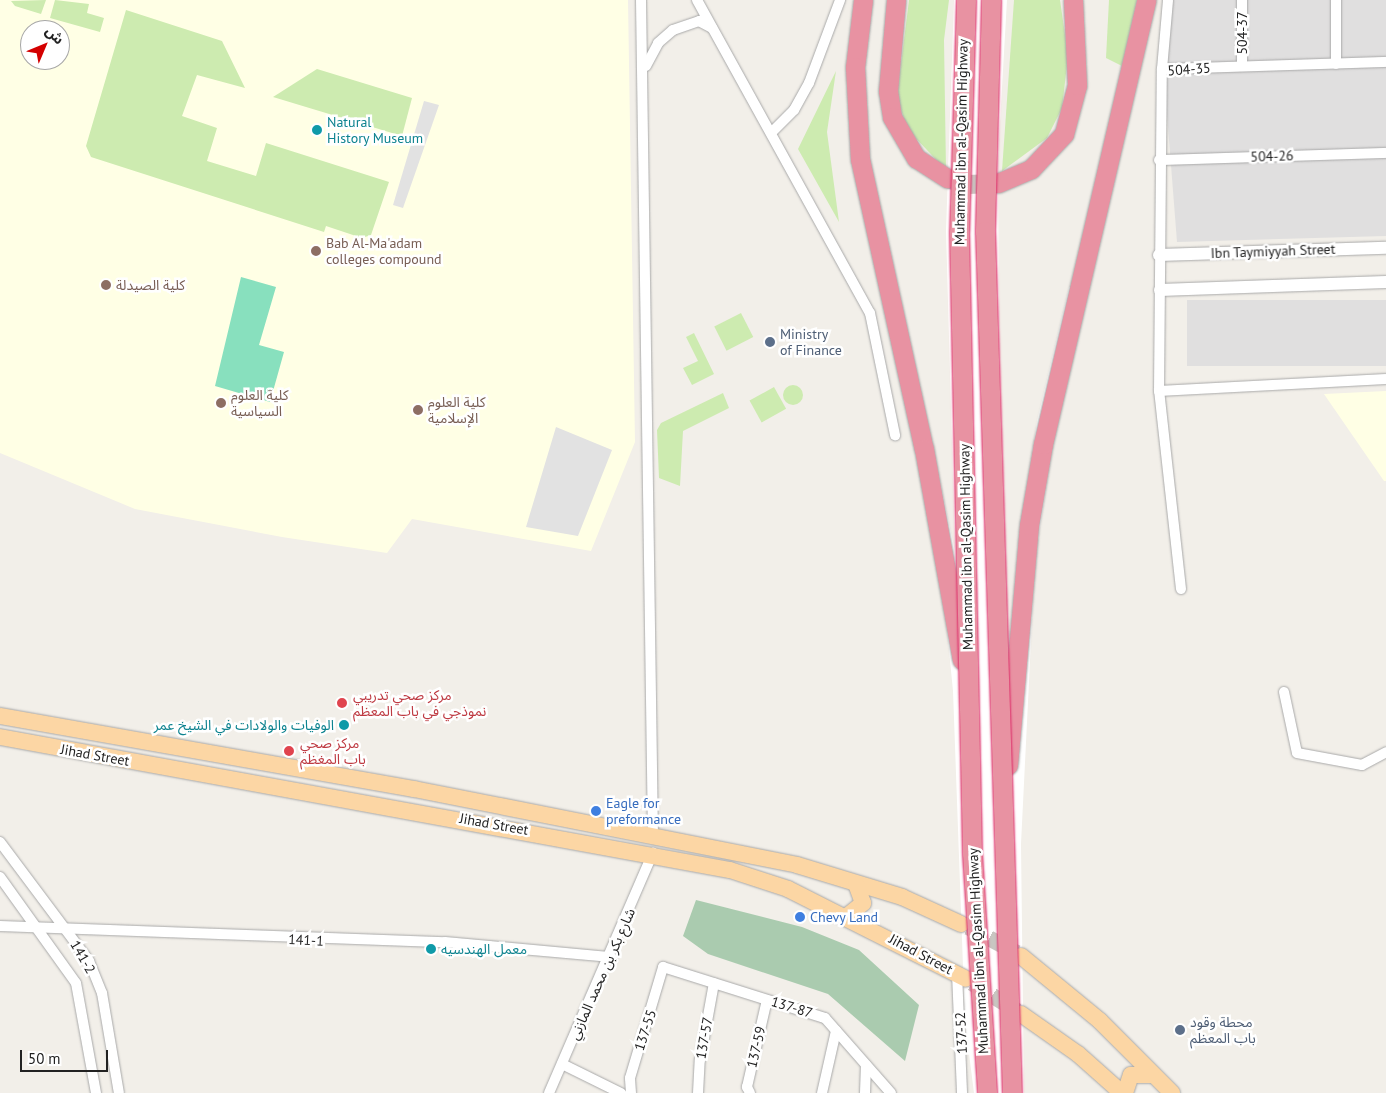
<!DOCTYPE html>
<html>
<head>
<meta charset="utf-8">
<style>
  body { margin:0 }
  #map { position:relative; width:1386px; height:1093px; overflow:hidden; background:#f2efe9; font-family:"PT Sans","Noto Sans Arabic",sans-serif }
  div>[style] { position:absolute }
  .residential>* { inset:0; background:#e0dfdf; transform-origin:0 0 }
  .education>* { inset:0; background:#ffffe5 }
  .grass>* { inset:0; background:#cdebb0; transform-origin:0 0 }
  .round { border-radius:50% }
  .cemetery>* { inset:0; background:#aacbaf }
  .pitch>* { inset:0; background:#88e0be }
  .parking>* { inset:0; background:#e2e2e2 }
  .pier>* { inset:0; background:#fff }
  .primary-tunnel>* { height:16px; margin-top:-8px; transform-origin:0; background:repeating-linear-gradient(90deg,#c8c6c1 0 16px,transparent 0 24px) }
  .motorway-tunnel>* { height:19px; margin-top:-9.5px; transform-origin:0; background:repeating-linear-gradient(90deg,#c8c6c1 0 19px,transparent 0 28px) }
  .roads { filter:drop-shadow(0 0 1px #a9a9a9) drop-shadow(0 0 1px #a9a9a9) }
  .minor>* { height:10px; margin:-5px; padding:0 5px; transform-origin:5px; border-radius:5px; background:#fff }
  .tertiary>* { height:12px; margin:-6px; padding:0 6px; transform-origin:6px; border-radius:6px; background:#fff }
  .primary>* { height:16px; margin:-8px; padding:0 8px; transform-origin:8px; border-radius:8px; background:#fcd6a4 }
  .motorway>* { height:19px; margin:-9.5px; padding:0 9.5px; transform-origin:9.5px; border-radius:9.5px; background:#e892a2 }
  .bridges { filter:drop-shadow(0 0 1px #dc2a67) drop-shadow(0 0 1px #dc2a67) }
  .motorway-bridge>* { height:19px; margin:-9.5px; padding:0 9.5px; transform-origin:9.5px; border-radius:9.5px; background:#e892a2 }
  .dots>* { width:14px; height:14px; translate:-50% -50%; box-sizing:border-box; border:2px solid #fff; border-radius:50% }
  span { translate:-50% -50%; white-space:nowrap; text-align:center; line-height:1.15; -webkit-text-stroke:5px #fff; paint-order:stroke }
  .street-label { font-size:14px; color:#222 }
  .culture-label { font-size:14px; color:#0d838f }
  .left { translate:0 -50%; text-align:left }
  .right { translate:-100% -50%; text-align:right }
  .education-label { font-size:14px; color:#785e54 }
  .service-label { font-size:14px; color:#4e5e75 }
  .health-label { font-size:14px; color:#be3a42 }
  .shop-label { font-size:14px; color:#366cbe }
  .north { position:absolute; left:20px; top:20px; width:50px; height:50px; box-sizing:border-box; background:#fff; border:1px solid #a7a7a7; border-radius:50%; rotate:45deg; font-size:14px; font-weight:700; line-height:20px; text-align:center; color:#222 }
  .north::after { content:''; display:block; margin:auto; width:18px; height:22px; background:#d40000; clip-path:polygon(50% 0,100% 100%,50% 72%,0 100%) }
  .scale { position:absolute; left:20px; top:1050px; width:88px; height:22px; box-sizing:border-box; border:2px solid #222; border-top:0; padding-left:6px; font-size:15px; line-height:18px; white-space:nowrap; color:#222; -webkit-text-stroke:4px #fff; paint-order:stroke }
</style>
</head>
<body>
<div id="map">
  <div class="residential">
    <div style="clip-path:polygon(1171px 0,1386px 0,1386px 236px,1177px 242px,1162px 50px)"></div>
    <div style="left:1386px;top:300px;width:66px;height:199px;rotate:90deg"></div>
  </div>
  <div class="education">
    <div style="clip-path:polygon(evenodd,0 0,628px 0,635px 442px,591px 551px,412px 519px,387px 553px,282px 537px,135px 509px,0 453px,0 0,30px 30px,60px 30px,60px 60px,30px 60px,30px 30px)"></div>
    <div style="clip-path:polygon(1386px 391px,1386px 481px,1384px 481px,1324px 394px)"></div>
  </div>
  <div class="grass">
    <div style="clip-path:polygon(46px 0,41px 14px,15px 6px,11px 1px)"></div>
    <div style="clip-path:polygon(55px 0,89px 4px,87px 13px,104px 18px,100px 32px,50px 18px)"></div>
    <div style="clip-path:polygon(909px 0,949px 0,944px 40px,946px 170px,907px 129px,897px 96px)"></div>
    <div style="clip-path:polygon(1014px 0,1060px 0,1068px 56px,1062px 108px,1047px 138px,1002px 171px)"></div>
    <div style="clip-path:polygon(1109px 0,1137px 0,1122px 66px,1106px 58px)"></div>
    <div style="clip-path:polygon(126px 10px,222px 41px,245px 88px,197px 75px,182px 116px,217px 128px,207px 161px,256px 176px,266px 143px,386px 181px,389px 182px,371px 235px,362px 238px,326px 226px,324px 232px,91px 157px,86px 146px)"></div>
    <div style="clip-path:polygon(317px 69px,412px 98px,402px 136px,273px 97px)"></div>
    <div style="clip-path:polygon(836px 71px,827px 132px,839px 222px,798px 149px)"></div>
    <div style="left:741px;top:313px;width:27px;height:30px;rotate:63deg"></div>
    <div style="clip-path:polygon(694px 333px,714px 374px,692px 385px,683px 368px,698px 361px,686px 337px)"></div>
    <div class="round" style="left:783px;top:385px;width:20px;height:20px"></div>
    <div style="left:774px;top:387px;width:25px;height:28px;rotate:61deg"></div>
    <div style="clip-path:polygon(723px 393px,729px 408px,683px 431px,680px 486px,659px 478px,657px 430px,661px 423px)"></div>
  </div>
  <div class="cemetery">
    <div style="clip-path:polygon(696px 900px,802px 927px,859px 950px,919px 1005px,905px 1061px,828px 994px,708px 954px,683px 936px)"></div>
  </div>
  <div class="pitch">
    <div style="clip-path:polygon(241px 277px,276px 287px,259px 345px,284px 352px,270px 402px,215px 386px)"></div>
  </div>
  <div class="parking">
    <div style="clip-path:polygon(424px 101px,439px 105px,403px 208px,393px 205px)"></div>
    <div style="clip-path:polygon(556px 427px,612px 450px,578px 536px,526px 527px)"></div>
  </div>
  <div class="pier">
    <div style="clip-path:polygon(954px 0,1007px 0,998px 158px,999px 327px,1009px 664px,1022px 518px,1037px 421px,1069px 287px,1077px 289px,1035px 560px,1021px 844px,1024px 1093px,974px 1093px,965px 1022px,953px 691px,945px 610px,877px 227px,885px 225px,955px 551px,946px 231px)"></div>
  </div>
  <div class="primary-tunnel">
    <div style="left:968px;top:927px;width:55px;rotate:28deg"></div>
    <div style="left:972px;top:983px;width:53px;rotate:31.9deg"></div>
  </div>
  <div class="motorway-tunnel">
    <div style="left:947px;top:178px;width:21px;rotate:17deg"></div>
    <div style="left:967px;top:184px;width:31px;rotate:-2deg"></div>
  </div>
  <div class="roads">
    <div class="minor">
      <div style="left:641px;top:0;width:835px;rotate:89.18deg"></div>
      <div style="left:697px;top:0;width:358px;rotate:61.1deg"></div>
      <div style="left:870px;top:313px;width:125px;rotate:78.4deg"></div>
      <div style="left:1242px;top:0;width:66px;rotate:90deg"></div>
      <div style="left:1336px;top:0;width:64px;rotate:90deg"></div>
      <div style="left:646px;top:66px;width:26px;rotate:-62deg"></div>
      <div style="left:658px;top:43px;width:20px;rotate:-41deg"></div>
      <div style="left:673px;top:30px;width:28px;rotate:-19deg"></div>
      <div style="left:699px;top:21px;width:15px;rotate:28deg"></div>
      <div style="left:1162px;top:69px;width:69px;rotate:-85deg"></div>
      <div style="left:773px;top:131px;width:30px;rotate:-45deg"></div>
      <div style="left:794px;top:110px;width:31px;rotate:-61deg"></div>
      <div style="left:809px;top:83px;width:89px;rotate:-69.5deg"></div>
      <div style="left:1159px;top:160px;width:227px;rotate:-1.8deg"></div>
      <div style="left:1159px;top:391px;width:227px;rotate:-3deg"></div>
      <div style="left:1181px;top:589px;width:199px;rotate:-96.3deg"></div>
      <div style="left:1159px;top:391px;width:322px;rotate:-89.5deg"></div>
      <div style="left:1162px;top:69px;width:224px;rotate:-1.8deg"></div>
      <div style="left:1284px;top:692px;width:62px;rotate:78deg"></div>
      <div style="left:1297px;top:753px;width:66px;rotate:10.5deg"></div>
      <div style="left:1362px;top:765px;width:27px;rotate:-28deg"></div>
      <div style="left:0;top:842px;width:149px;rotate:53.2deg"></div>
      <div style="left:89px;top:961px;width:35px;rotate:68deg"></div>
      <div style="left:102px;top:993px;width:101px;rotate:80.4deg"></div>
      <div style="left:0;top:877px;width:130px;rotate:54.4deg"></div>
      <div style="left:76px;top:983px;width:112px;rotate:79.7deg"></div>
      <div style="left:0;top:926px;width:445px;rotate:2.1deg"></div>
      <div style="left:445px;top:942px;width:167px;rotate:5.2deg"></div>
      <div style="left:957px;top:973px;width:120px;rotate:87.6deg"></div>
      <div style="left:562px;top:1064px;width:66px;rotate:26.2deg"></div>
      <div style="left:549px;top:1093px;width:262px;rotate:-66.6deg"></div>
      <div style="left:631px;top:1093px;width:15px;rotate:-94deg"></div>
      <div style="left:630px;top:1078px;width:116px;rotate:-73.4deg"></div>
      <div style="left:663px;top:967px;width:170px;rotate:17.5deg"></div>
      <div style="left:825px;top:1018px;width:100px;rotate:48.7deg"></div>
      <div style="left:698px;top:1093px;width:33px;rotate:-87deg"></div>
      <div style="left:700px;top:1060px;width:78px;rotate:-79.7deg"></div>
      <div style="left:750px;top:1093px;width:7px;rotate:-117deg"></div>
      <div style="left:747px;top:1087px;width:89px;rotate:-77.1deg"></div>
      <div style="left:822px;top:1093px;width:64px;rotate:-77.3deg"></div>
      <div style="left:865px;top:1093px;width:28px;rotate:-88deg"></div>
    </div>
    <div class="tertiary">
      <div style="left:1159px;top:255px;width:227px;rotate:-1.8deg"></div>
      <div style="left:1160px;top:290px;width:226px;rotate:-2deg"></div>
    </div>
    <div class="primary">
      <div style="left:0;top:716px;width:420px;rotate:10deg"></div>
      <div style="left:414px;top:789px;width:390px;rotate:11.2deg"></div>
      <div style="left:797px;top:865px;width:110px;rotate:16.9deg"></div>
      <div style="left:902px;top:897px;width:65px;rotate:24.6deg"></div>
      <div style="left:0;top:737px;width:742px;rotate:10.33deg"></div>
      <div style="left:730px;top:870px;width:61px;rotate:18.1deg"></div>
      <div style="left:788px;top:889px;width:199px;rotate:26.8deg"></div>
      <div style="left:846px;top:917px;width:22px;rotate:-39deg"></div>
      <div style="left:863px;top:903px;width:20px;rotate:-110deg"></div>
      <div style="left:1021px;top:956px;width:102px;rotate:39.4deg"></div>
      <div style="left:1100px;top:1021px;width:102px;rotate:45deg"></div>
      <div style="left:1021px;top:1014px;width:70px;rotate:35.1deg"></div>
      <div style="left:1078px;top:1054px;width:59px;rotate:41.6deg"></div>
      <div style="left:1125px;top:1093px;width:19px;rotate:-72deg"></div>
      <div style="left:1131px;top:1075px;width:20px"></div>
    </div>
    <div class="motorway">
      <div style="left:863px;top:0;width:67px;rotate:96.8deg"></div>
      <div style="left:855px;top:67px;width:92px;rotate:86.9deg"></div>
      <div style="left:860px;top:159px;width:297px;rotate:77.6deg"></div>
      <div style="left:924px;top:449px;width:214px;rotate:79.8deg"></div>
      <div style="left:896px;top:0;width:91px;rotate:95deg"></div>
      <div style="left:888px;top:91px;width:26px;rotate:81deg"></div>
      <div style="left:892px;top:117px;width:48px;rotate:59.7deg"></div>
      <div style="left:916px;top:158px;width:37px;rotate:33deg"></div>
      <div style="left:998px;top:183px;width:36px;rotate:-23deg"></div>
      <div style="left:1031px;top:169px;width:48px;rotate:-46.7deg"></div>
      <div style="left:1064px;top:134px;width:51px;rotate:-75.1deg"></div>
      <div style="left:1077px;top:85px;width:85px;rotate:-92.7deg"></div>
      <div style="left:1008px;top:765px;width:241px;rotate:-85deg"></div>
      <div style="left:1029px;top:525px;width:82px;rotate:-80.2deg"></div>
      <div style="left:1043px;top:444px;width:456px;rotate:-76.9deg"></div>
    </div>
  </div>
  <div class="bridges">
    <div class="motorway-bridge">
      <div style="left:966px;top:0;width:232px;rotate:91.7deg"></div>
      <div style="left:959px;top:232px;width:621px;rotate:88.8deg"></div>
      <div style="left:972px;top:853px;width:240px;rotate:86.4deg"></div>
      <div style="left:991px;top:0;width:231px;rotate:91.5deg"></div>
      <div style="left:985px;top:231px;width:862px;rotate:88.21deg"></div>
    </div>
  </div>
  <div class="dots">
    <div style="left:317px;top:130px;background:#0f9aa8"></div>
    <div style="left:316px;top:251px;background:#8d6e63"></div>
    <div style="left:106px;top:285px;background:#8d6e63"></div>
    <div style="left:770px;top:342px;background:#5c6f8a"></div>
    <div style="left:221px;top:403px;background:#8d6e63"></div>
    <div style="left:418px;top:410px;background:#8d6e63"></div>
    <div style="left:342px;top:703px;background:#e0444e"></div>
    <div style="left:344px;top:725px;background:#0f9aa8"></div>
    <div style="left:289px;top:751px;background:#e0444e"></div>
    <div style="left:596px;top:811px;background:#3f7fe0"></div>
    <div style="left:800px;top:917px;background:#3f7fe0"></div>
    <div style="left:431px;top:949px;background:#0f9aa8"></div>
    <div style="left:1180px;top:1030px;background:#5c6f8a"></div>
  </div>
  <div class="street-label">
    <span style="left:1242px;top:33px;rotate:-90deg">504-37</span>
    <span style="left:1189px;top:69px;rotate:-4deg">504-35</span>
    <span style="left:961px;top:142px;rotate:-89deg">Muhammad ibn al-Qasim Highway</span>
    <span style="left:1272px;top:156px;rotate:-2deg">504-26</span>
    <span style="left:1273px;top:251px;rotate:-2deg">Ibn Taymiyyah Street</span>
    <span style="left:966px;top:547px;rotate:-91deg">Muhammad ibn al-Qasim Highway</span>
    <span style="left:95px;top:755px;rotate:10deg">Jihad Street</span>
    <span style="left:494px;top:824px;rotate:10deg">Jihad Street</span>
    <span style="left:306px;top:940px;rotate:3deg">141-1</span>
    <span style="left:978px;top:951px;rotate:-93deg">Muhammad ibn al-Qasim Highway</span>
    <span style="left:921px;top:954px;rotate:28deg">Jihad Street</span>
    <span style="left:83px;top:957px;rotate:60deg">141-2</span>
    <span style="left:602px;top:974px;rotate:-66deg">شارع بكر بن محمد المازني</span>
    <span style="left:792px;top:1007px;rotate:17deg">137-87</span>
    <span style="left:645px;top:1030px;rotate:-72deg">137-55</span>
    <span style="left:961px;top:1033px;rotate:-93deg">137-52</span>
    <span style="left:704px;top:1038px;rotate:-80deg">137-57</span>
    <span style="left:756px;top:1047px;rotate:-77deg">137-59</span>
  </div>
  <div class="culture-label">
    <span class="left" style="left:327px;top:130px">Natural<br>History Museum</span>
    <span class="right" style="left:334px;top:725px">الوفيات والولادات في الشيخ عمر</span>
    <span class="left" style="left:441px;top:949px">معمل الهندسيه</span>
  </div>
  <div class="education-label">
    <span class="left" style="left:326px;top:251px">Bab Al-Ma'adam<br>colleges compound</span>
    <span class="left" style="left:116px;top:285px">كلية الصيدلة</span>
    <span class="left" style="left:231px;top:403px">كلية العلوم<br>السياسية</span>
    <span class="left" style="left:428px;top:410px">كلية العلوم<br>الإسلامية</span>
  </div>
  <div class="service-label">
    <span class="left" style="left:780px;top:342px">Ministry<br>of Finance</span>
    <span class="left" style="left:1190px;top:1030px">محطة وقود<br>باب المعظم</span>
  </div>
  <div class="health-label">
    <span class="left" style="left:353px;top:703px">مركز صحي تدريبي<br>نموذجي في باب المعظم</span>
    <span class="left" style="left:300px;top:751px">مركز صحي<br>باب المغظم</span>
  </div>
  <div class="shop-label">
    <span class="left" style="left:606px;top:811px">Eagle for<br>preformance</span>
    <span class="left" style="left:810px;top:917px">Chevy Land</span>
  </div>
  <div class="north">ش</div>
  <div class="scale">50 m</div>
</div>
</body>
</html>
